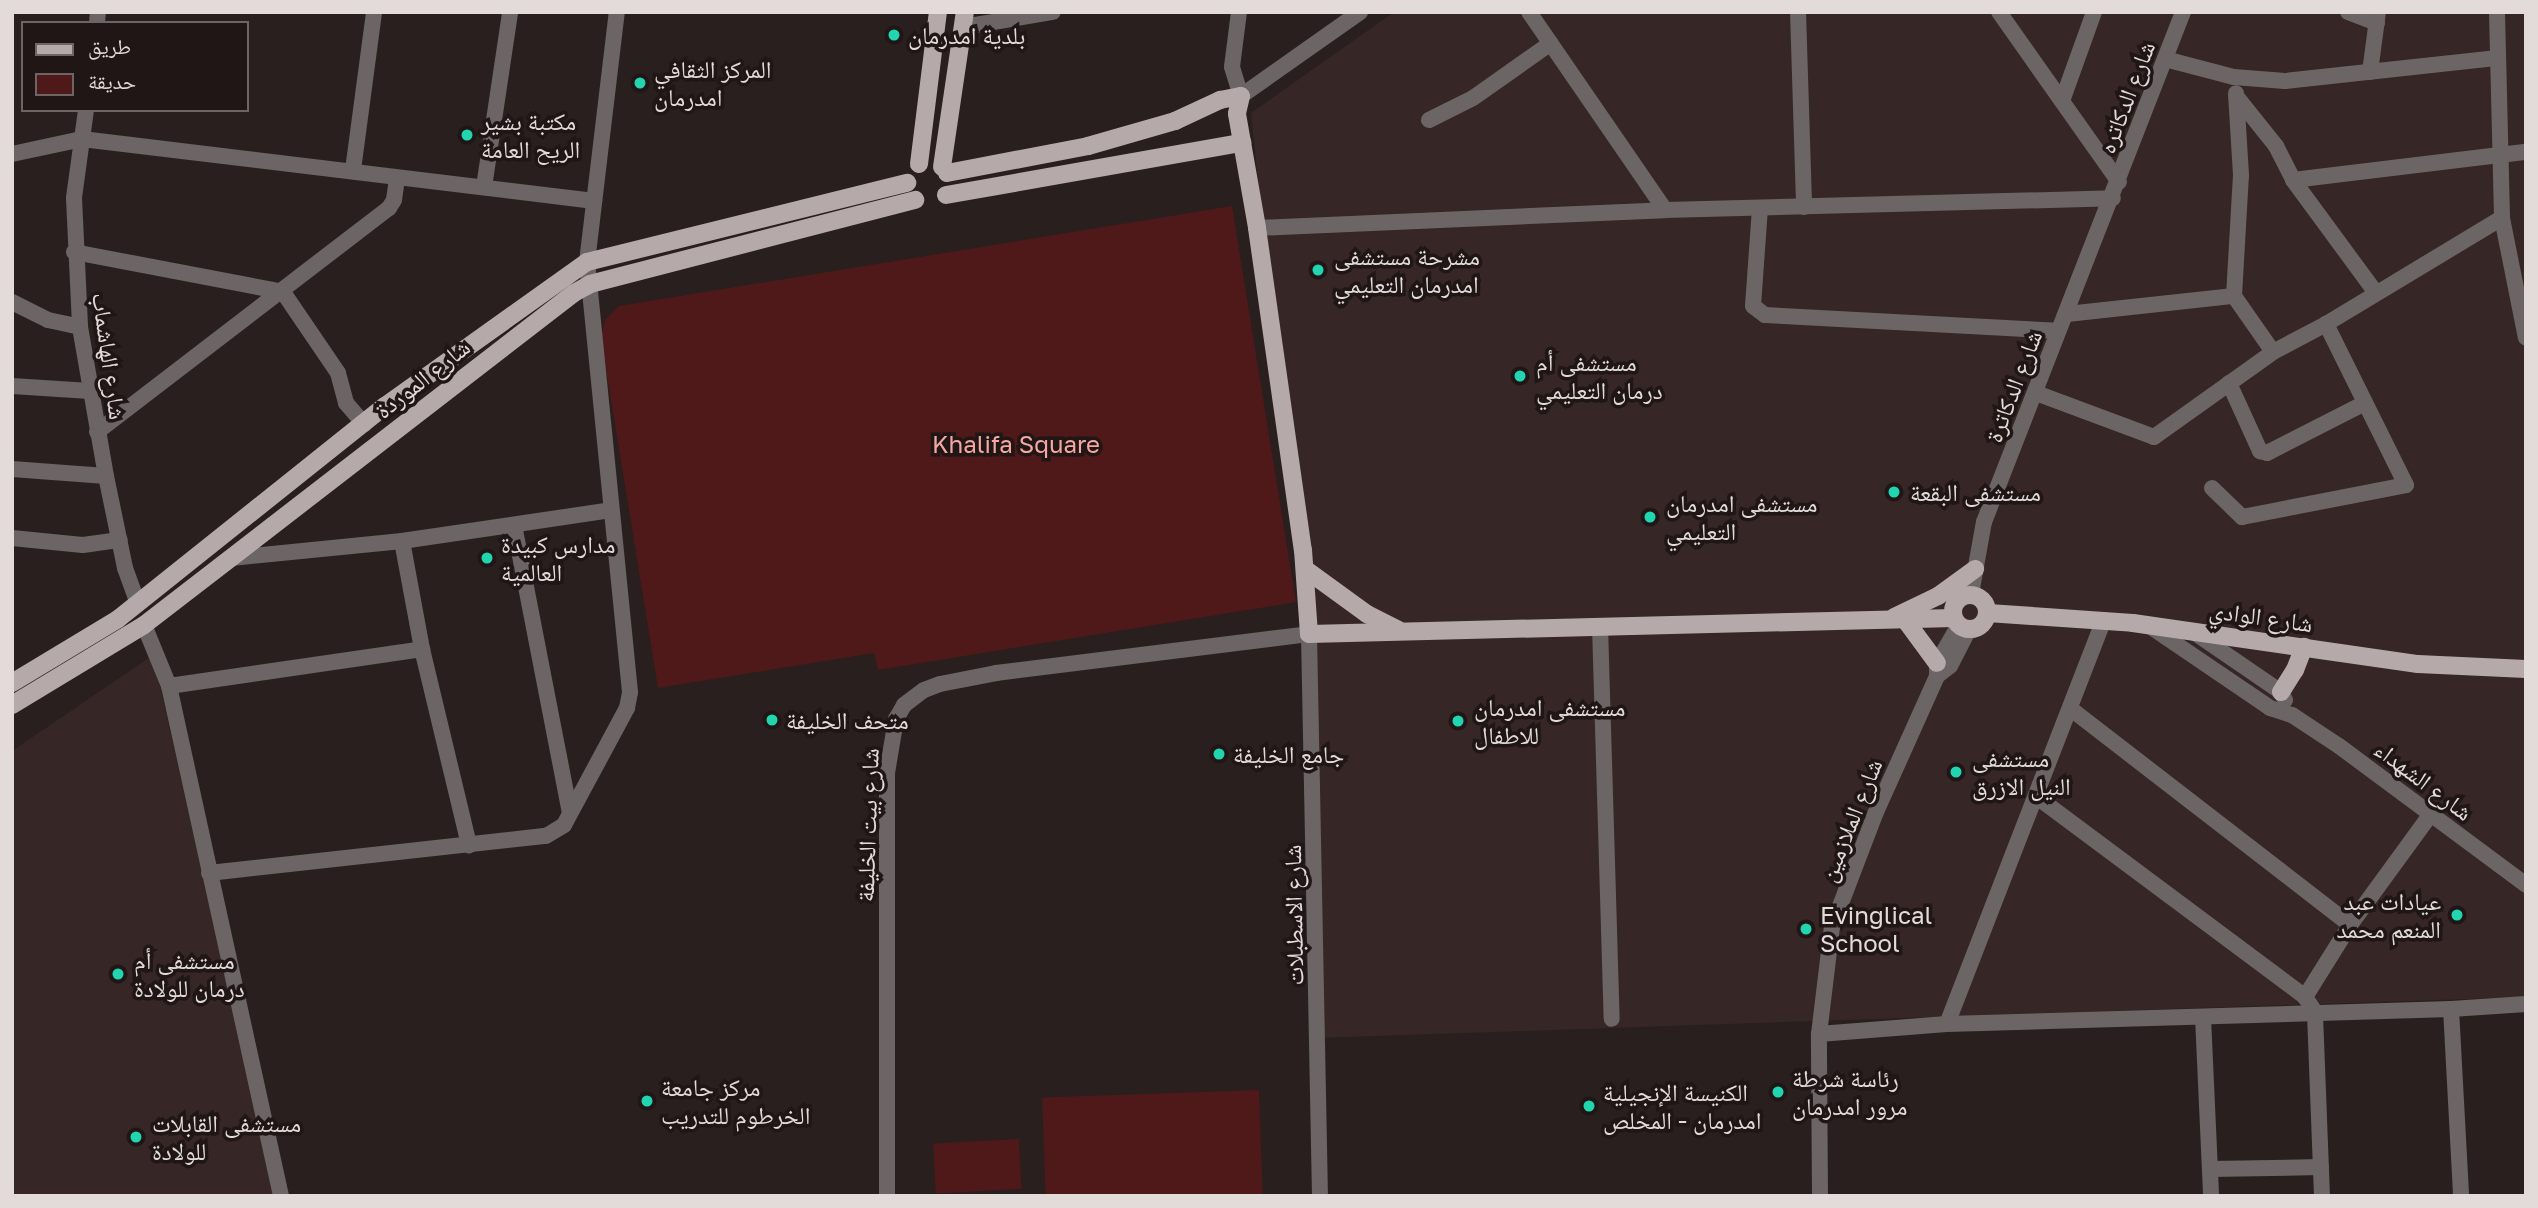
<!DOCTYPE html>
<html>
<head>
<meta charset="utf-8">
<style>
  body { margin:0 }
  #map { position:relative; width:2538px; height:1208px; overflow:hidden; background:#291f1e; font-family:"Golos Text","Noto Naskh Arabic",sans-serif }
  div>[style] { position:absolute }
  .built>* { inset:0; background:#362625 }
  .green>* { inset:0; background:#4e1918; transform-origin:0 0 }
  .minor>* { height:16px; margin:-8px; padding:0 8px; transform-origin:8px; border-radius:8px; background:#6b6565 }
  .major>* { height:18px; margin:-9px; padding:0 9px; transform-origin:9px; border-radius:9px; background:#b5aaa9 }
  .major>.ring { margin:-9px; padding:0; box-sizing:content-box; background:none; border:18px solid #b5aaa9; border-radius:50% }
  .dots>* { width:19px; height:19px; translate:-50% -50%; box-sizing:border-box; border:4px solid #1f1615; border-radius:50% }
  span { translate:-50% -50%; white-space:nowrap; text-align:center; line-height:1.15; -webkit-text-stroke:7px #1f1615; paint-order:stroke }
  .poi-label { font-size:24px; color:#e2dbda }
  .left { translate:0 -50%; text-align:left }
  .right { translate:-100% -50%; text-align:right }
  .street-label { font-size:24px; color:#e2dbda }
  .park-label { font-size:24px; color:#f6a7a2 }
  .frame { position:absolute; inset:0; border:14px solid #e2dbda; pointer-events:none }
  .legend { position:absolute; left:21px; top:21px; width:228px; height:91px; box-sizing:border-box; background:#1f1615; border:2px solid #6d6564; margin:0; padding:9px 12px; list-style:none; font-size:21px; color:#e2dbda }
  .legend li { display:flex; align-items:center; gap:14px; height:35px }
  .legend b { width:35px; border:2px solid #6d6564 }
</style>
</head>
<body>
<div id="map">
  <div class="built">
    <div style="clip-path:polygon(1394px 12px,2526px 12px,2526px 997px,1316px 1038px,1310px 685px,1251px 113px)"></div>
    <div style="clip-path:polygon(153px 655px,275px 1196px,12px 1196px,12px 751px)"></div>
  </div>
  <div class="green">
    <div style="clip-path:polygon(1232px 206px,1296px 602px,878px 670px,874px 653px,658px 688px,601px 338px,605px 320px,619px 306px)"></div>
    <div style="left:1259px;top:1090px;width:106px;height:217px;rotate:88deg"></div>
    <div style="left:1019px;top:1139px;width:50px;height:86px;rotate:87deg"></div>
  </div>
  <div class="minor">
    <div style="left:1239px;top:12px;width:55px;rotate:97.3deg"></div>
    <div style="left:1232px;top:67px;width:30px;rotate:73deg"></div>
    <div style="left:1241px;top:96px;width:146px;rotate:-35.2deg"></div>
    <div style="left:1529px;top:12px;width:240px;rotate:55.5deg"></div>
    <div style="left:1798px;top:12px;width:195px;rotate:88.2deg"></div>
    <div style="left:1999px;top:12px;width:208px;rotate:54.8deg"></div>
    <div style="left:2348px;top:12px;width:31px;rotate:21deg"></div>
    <div style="left:2497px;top:12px;width:206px;rotate:88.6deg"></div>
    <div style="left:2502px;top:218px;width:122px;rotate:78.7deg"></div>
    <div style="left:97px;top:23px;width:11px;rotate:-85deg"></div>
    <div style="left:963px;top:27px;width:91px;rotate:-9.5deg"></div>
    <div style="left:2165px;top:59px;width:71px;rotate:14.6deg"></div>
    <div style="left:2234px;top:77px;width:51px;rotate:4.5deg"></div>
    <div style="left:2285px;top:81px;width:214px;rotate:-6.2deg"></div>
    <div style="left:2370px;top:72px;width:61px;rotate:-82.4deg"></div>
    <div style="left:2236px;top:96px;width:64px;rotate:51.3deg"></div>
    <div style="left:2276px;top:146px;width:38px;rotate:63deg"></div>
    <div style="left:2293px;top:180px;width:140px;rotate:53.7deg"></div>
    <div style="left:2062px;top:101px;width:95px;rotate:-70.2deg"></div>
    <div style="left:86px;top:110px;width:89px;rotate:97.8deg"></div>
    <div style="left:74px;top:198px;width:129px;rotate:87.3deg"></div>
    <div style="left:80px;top:327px;width:151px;rotate:80.1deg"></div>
    <div style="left:106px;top:476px;width:94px;rotate:78.3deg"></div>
    <div style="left:125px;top:568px;width:38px;rotate:70deg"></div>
    <div style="left:1429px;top:120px;width:49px;rotate:-26.6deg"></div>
    <div style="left:1473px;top:98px;width:95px;rotate:-35.2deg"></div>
    <div style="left:12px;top:154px;width:72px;rotate:-12.1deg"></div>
    <div style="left:82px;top:139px;width:516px;rotate:6.9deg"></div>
    <div style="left:353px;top:170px;width:159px;rotate:-82.4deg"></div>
    <div style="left:2293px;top:180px;width:235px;rotate:-6.9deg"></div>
    <div style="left:484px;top:187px;width:177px;rotate:-81.5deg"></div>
    <div style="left:1760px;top:208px;width:98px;rotate:94.1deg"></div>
    <div style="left:1753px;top:306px;width:15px;rotate:37deg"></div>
    <div style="left:1765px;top:315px;width:293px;rotate:3.1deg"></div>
    <div style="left:1257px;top:228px;width:408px;rotate:-2.5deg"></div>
    <div style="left:1665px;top:210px;width:448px;rotate:-1.5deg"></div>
    <div style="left:74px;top:252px;width:213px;rotate:10.8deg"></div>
    <div style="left:283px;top:292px;width:98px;rotate:55.8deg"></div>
    <div style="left:338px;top:373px;width:31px;rotate:75deg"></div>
    <div style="left:346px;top:403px;width:28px;rotate:49deg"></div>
    <div style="left:2234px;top:296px;width:121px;rotate:-86.7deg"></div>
    <div style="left:2241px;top:175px;width:82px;rotate:-93.5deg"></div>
    <div style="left:12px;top:302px;width:40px;rotate:26.6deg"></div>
    <div style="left:48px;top:320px;width:33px;rotate:12deg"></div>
    <div style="left:2067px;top:314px;width:168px;rotate:-6.2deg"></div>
    <div style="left:2234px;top:296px;width:68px;rotate:55.1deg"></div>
    <div style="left:2229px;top:383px;width:75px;rotate:65.5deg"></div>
    <div style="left:2260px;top:451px;width:7px;rotate:16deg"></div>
    <div style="left:2267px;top:453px;width:108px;rotate:-27deg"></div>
    <div style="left:12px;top:386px;width:78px;rotate:3.7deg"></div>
    <div style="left:2036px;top:393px;width:126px;rotate:20.4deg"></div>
    <div style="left:2154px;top:437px;width:146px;rotate:-35.5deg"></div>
    <div style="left:2273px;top:352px;width:60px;rotate:-27.8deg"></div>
    <div style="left:2326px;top:324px;width:205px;rotate:-31.1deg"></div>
    <div style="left:97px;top:432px;width:368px;rotate:-37.5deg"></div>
    <div style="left:389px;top:208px;width:9px;rotate:-58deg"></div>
    <div style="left:394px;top:200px;width:22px;rotate:-82deg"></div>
    <div style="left:12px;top:469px;width:94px;rotate:4.3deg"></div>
    <div style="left:2212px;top:488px;width:42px;rotate:44deg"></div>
    <div style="left:2242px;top:517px;width:167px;rotate:-11deg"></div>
    <div style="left:2406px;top:485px;width:180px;rotate:-116.4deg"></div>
    <div style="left:514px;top:525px;width:293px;rotate:79deg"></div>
    <div style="left:12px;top:538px;width:71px;rotate:5.6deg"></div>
    <div style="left:83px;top:545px;width:37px;rotate:-8deg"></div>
    <div style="left:402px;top:541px;width:110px;rotate:79.5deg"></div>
    <div style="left:422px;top:649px;width:202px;rotate:76.5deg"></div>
    <div style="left:231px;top:558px;width:172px;rotate:-5.7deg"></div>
    <div style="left:402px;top:541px;width:211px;rotate:-8.4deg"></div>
    <div style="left:1971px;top:594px;width:73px;rotate:-79.8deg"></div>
    <div style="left:1984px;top:522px;width:547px;rotate:-68.68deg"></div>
    <div style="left:144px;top:625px;width:66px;rotate:67.7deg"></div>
    <div style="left:169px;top:686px;width:522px;rotate:77.61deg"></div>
    <div style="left:2148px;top:625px;width:148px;rotate:34.2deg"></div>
    <div style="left:2270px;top:708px;width:23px;rotate:18deg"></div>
    <div style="left:2292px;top:715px;width:56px;rotate:33.4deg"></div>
    <div style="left:2339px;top:746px;width:233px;rotate:36.6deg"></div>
    <div style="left:1600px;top:626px;width:393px;rotate:88.3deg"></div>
    <div style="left:2192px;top:631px;width:108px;rotate:34.4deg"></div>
    <div style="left:2281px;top:692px;width:9px;rotate:63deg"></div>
    <div style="left:1937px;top:676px;width:16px;rotate:-38deg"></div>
    <div style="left:1950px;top:666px;width:42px;rotate:-62.8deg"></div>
    <div style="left:169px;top:686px;width:256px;rotate:-8.3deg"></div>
    <div style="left:2071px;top:709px;width:353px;rotate:37.7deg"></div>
    <div style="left:2037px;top:797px;width:334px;rotate:36.7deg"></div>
    <div style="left:209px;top:873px;width:339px;rotate:-6.3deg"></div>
    <div style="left:546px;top:836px;width:21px;rotate:-31deg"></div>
    <div style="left:564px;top:825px;width:133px;rotate:-61.7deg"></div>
    <div style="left:627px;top:708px;width:16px;rotate:-79deg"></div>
    <div style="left:630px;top:692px;width:432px;rotate:-95.7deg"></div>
    <div style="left:587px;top:262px;width:252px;rotate:-83.2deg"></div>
    <div style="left:2451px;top:1009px;width:187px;rotate:86.9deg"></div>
    <div style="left:2203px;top:1017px;width:179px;rotate:87.4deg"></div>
    <div style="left:1947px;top:1024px;width:433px;rotate:-68.8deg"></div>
    <div style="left:1819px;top:1034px;width:128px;rotate:-4.5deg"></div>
    <div style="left:1947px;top:1024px;width:504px;rotate:-1.7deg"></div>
    <div style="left:2451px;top:1009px;width:75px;rotate:-3.8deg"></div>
    <div style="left:2210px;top:1169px;width:111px;rotate:-1deg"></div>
    <div style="left:887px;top:1196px;width:423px;rotate:-90deg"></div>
    <div style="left:887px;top:773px;width:55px;rotate:-80.5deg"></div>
    <div style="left:896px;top:719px;width:16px;rotate:-60deg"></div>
    <div style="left:904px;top:705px;width:25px;rotate:-37deg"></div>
    <div style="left:924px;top:690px;width:17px;rotate:-21deg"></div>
    <div style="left:940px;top:684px;width:57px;rotate:-11.1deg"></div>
    <div style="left:996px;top:673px;width:315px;rotate:-7.1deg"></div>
    <div style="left:1309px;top:634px;width:562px;rotate:88.88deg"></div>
    <div style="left:1820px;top:1196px;width:162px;rotate:-90.4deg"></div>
    <div style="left:1819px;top:1034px;width:108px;rotate:-83.1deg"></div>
    <div style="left:1832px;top:927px;width:123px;rotate:-69.1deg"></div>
    <div style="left:1876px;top:812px;width:149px;rotate:-65.8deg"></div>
    <div style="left:1937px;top:676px;width:13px;rotate:-90deg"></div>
    <div style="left:1937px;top:663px;width:44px;rotate:-59.9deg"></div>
    <div style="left:2322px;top:1196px;width:184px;rotate:-92.2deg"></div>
    <div style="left:2315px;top:1012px;width:18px;rotate:-124deg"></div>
    <div style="left:2305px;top:997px;width:85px;rotate:-58deg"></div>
    <div style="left:2350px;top:925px;width:137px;rotate:-53.9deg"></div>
  </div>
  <div class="major">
    <div style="left:919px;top:164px;width:153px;rotate:-82.9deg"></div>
    <div style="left:942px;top:167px;width:157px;rotate:-81.6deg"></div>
    <div style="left:947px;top:173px;width:144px;rotate:-10.8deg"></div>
    <div style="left:1088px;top:146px;width:91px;rotate:-16deg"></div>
    <div style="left:1175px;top:121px;width:50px;rotate:-25deg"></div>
    <div style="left:1220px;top:100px;width:21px;rotate:-11deg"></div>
    <div style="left:1241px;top:96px;width:18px;rotate:103deg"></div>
    <div style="left:1237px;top:114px;width:116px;rotate:80deg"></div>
    <div style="left:1257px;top:228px;width:325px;rotate:81.9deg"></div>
    <div style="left:1303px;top:550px;width:84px;rotate:85.9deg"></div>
    <div style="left:1309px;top:634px;width:645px;rotate:-1.42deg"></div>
    <div style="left:946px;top:195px;width:301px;rotate:-10deg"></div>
    <div style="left:1305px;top:569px;width:77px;rotate:36deg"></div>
    <div style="left:1367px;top:614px;width:35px;rotate:27deg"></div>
    <div class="ring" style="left:1953px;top:595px;width:16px;height:16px"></div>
    <div style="left:1988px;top:613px;width:145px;rotate:3.9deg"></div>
    <div style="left:2133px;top:623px;width:288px;rotate:8.2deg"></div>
    <div style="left:2418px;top:664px;width:108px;rotate:2.7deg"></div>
    <div style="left:1894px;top:617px;width:49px;rotate:-25.5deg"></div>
    <div style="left:1938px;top:596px;width:46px;rotate:-36.1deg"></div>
    <div style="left:1906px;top:621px;width:52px;rotate:53.6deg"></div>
    <div style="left:12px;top:683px;width:124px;rotate:-31.1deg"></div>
    <div style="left:118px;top:619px;width:342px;rotate:-38.6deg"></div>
    <div style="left:385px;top:406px;width:248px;rotate:-35.5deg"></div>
    <div style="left:587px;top:262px;width:330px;rotate:-13.9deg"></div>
    <div style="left:2281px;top:692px;width:26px;rotate:-58deg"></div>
    <div style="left:2295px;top:670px;width:25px;rotate:-69deg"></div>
    <div style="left:12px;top:705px;width:154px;rotate:-31.2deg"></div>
    <div style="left:144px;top:625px;width:543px;rotate:-37.67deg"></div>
    <div style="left:574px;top:293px;width:18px;rotate:-29deg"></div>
    <div style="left:590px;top:284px;width:336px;rotate:-14.5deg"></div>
  </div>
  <div class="dots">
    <div style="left:894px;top:35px;background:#21d5b0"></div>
    <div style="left:640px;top:83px;background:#21d5b0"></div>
    <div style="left:467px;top:135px;background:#21d5b0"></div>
    <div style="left:1318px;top:270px;background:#21d5b0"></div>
    <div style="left:1520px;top:376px;background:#21d5b0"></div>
    <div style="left:1894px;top:492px;background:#21d5b0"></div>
    <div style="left:1650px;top:517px;background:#21d5b0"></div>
    <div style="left:487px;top:558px;background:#21d5b0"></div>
    <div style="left:772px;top:720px;background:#21d5b0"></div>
    <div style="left:1458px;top:721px;background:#21d5b0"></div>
    <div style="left:1219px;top:754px;background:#21d5b0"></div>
    <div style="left:1956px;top:772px;background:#21d5b0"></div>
    <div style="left:2457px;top:915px;background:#21d5b0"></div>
    <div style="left:1806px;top:929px;background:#21d5b0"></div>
    <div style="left:118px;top:974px;background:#21d5b0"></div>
    <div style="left:1778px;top:1092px;background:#21d5b0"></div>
    <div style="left:647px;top:1101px;background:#21d5b0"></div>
    <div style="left:1589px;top:1106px;background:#21d5b0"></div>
    <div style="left:136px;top:1137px;background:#21d5b0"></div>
  </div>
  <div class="poi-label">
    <span class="left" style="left:908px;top:35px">بلدية امدرمان</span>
    <span class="left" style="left:654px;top:83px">المركز الثقافي<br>امدرمان</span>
    <span class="left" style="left:481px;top:135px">مكتبة بشير<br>الريح العامة</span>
    <span class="left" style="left:1334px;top:270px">مشرحة مستشفى<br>امدرمان التعليمي</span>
    <span class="left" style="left:1536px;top:376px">مستشفى أم<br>درمان التعليمي</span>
    <span class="left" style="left:1910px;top:492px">مستشفى البقعة</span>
    <span class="left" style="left:1666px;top:517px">مستشفى امدرمان<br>التعليمي</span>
    <span class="left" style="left:501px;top:558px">مدارس كبيدة<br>العالمية</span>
    <span class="left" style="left:1474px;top:721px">مستشفى امدرمان<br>للاطفال</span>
    <span class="left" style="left:786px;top:720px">متحف الخليفة</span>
    <span class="left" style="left:1233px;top:754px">جامع الخليفة</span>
    <span class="left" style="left:1972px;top:772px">مستشفى<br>النيل الازرق</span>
    <span class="right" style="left:2441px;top:915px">عيادات عبد<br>المنعم محمد</span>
    <span class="left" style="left:1820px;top:929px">Evinglical<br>School</span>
    <span class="left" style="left:134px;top:974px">مستشفى أم<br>درمان للولادة</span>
    <span class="left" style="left:1792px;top:1092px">رئاسة شرطة<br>مرور امدرمان</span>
    <span class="left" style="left:661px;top:1101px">مركز جامعة<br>الخرطوم للتدريب</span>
    <span class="left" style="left:1603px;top:1106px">الكنيسة الإنجيلية<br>امدرمان - المخلص</span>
    <span class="left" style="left:152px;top:1137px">مستشفى القابلات<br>للولادة</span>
  </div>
  <div class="street-label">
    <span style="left:2126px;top:97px;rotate:-69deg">شارع الدكاتره</span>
    <span style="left:110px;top:356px;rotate:82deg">شارع الهاشماب</span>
    <span style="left:422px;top:378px;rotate:-38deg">شارع الموردة</span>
    <span style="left:2013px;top:386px;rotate:-69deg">شارع الدكاترة</span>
    <span style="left:2261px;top:616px;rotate:8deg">شارع الوادي</span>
    <span style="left:2424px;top:780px;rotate:37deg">شارع الشهداء</span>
    <span style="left:1850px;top:820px;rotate:-68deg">شارع الملازمين</span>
    <span style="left:867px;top:825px;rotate:-88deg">شارع بيت الخليفة</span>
    <span style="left:1293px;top:915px;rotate:-91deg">شارع الاسطبلات</span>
  </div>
  <div class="park-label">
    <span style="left:1016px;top:444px">Khalifa Square</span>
  </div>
  <div class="frame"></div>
  <ul class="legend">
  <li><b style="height:9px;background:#b5aaa9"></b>طريق</li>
  <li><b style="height:19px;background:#4e1918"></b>حديقة</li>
  </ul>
</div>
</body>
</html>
